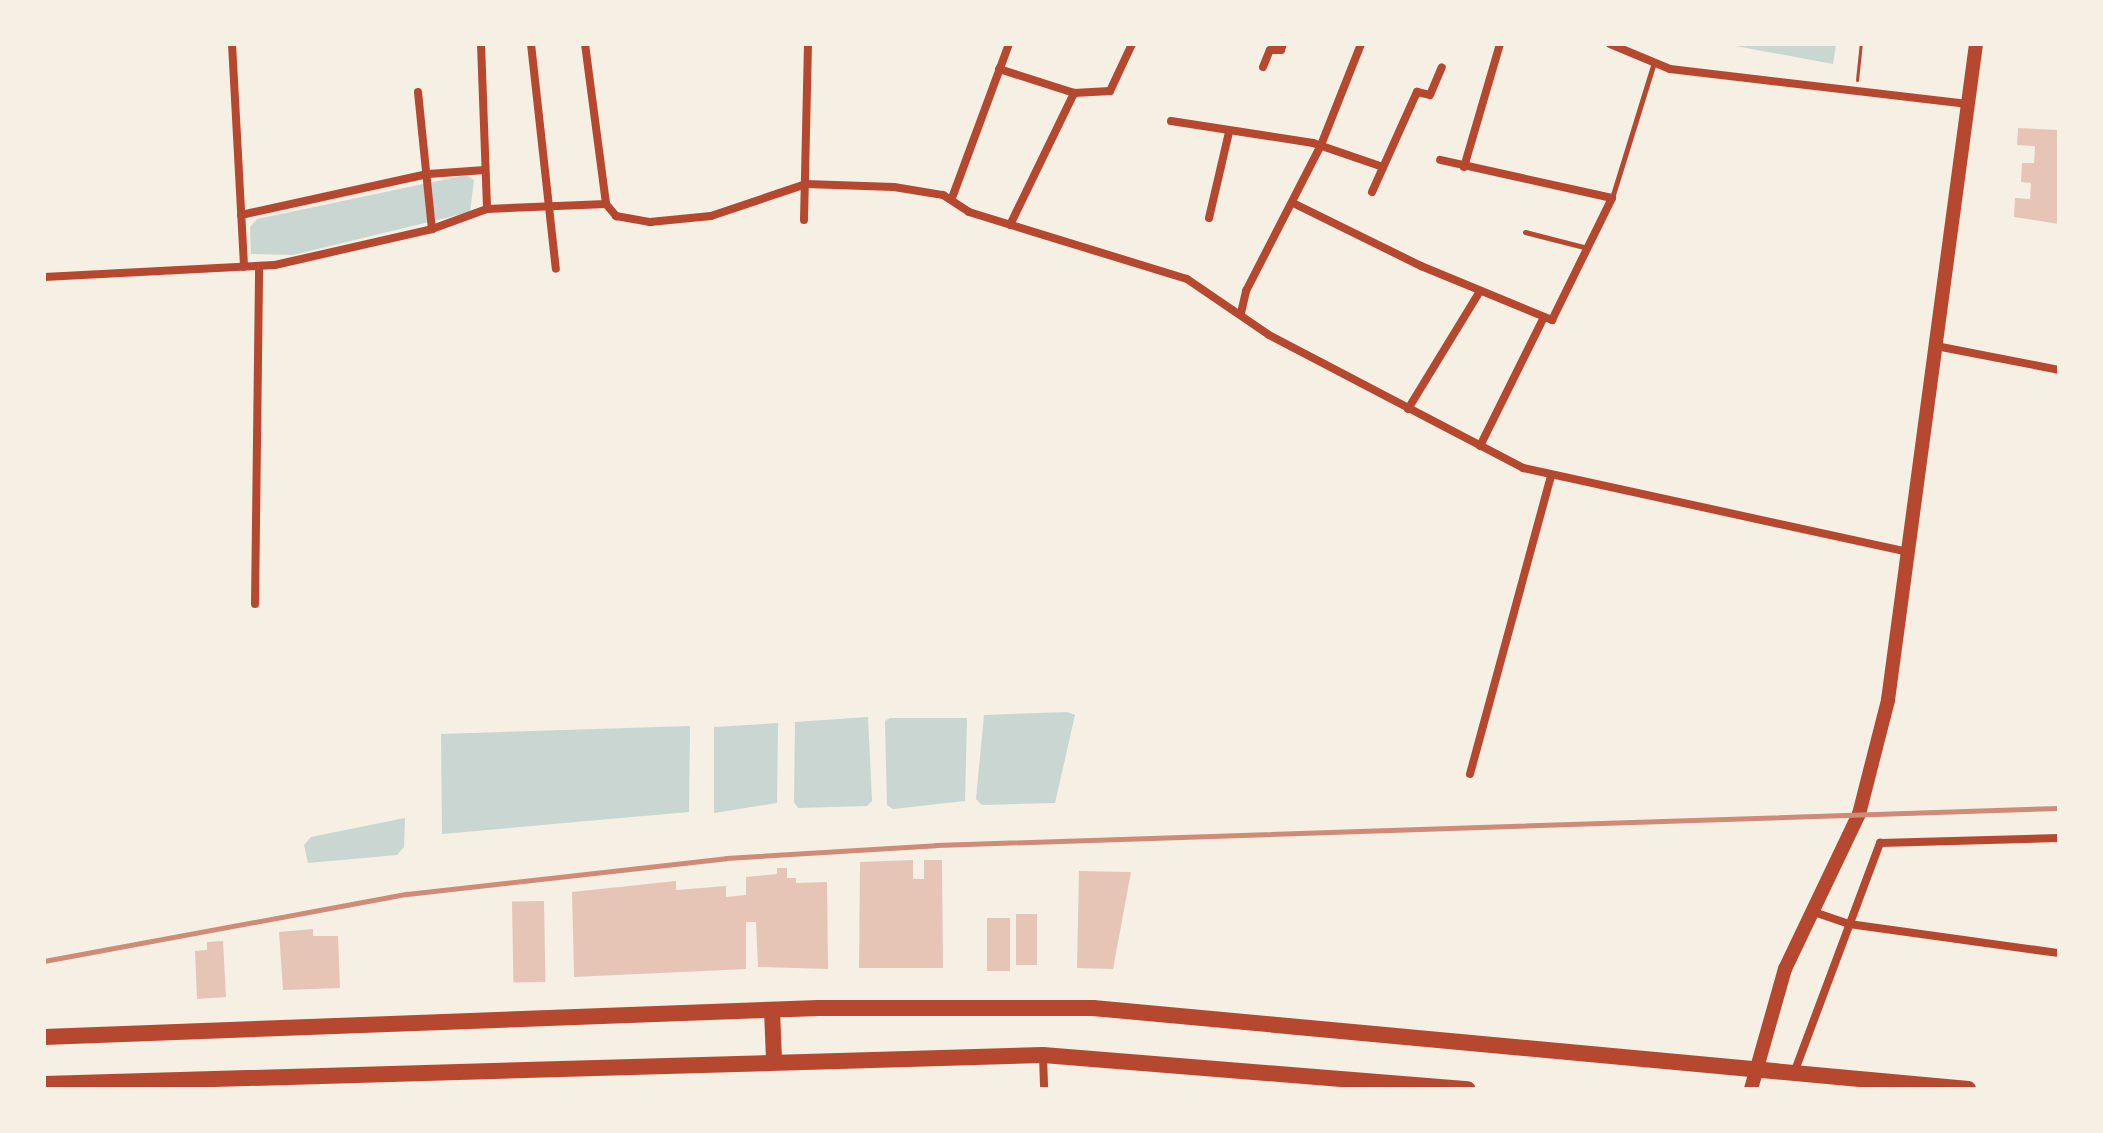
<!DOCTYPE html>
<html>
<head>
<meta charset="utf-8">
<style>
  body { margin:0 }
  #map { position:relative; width:2103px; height:1133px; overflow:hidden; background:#f6efe4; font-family:Spectral,serif }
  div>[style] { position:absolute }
  .water>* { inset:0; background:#c9d6d2 }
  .building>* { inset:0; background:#e6c5b7; transform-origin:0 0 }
  .path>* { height:3px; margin:-1.5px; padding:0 1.5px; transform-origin:1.5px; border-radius:1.5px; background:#b5482f }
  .service>* { height:5px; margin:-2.5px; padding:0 2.5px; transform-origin:2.5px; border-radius:2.5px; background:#b5482f }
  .minor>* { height:8px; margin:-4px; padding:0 4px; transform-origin:4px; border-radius:4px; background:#b5482f }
  .secondary>* { height:14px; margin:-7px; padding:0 7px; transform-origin:7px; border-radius:7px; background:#b5482f }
  .primary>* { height:16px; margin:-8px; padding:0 8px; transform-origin:8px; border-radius:8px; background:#b5482f }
  .rail>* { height:5px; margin:-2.5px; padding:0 2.5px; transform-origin:2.5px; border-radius:2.5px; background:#cf8b77 }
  span { translate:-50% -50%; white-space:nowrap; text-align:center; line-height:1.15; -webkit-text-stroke:6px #f6efe4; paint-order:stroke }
  .frame { position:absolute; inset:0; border:46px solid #f6efe4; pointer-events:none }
</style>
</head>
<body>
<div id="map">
  <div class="water">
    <div style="clip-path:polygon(1725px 44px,1836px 44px,1833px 64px)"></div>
    <div style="clip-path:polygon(466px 175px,474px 180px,470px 212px,293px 255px,251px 254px,250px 227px,257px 219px)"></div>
    <div style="clip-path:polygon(1067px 712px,1075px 715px,1055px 803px,982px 805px,976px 799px,984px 715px)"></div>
    <div style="clip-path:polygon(868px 717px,872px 801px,867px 806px,798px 808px,794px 802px,795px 722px)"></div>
    <div style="clip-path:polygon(890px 718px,967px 718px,965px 801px,893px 809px,887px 805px,885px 721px)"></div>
    <div style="clip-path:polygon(778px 723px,777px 803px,714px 813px,714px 727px)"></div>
    <div style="clip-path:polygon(690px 726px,689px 812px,442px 834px,441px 734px)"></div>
    <div style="clip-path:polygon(405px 818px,404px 847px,397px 855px,308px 863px,304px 845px,311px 837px)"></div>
  </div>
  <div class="building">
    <div style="clip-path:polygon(2018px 128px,2059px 130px,2059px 224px,2014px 217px,2015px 198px,2030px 199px,2031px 183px,2021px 182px,2022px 163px,2034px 163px,2035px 146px,2017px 145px)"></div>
    <div style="clip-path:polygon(913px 860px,913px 879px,924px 879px,924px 860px,942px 860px,943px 968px,859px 968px,860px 862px)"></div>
    <div style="clip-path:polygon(777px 868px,787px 868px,787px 878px,796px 878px,796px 883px,827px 882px,828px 969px,758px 967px,756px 922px,746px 922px,746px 969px,574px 977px,572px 892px,676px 881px,676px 890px,726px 886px,726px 897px,746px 895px,746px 877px,777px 874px)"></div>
    <div style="clip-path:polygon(1079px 871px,1131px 872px,1113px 969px,1077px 968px)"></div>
    <div style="left:544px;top:901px;width:81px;height:32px;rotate:89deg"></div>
    <div style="left:1016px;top:914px;width:21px;height:51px"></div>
    <div style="left:987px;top:918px;width:23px;height:53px"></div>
    <div style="clip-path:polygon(313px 929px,313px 936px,338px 936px,340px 988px,283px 990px,279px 932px)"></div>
    <div style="clip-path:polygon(223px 941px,226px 997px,197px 999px,195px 951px,207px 950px,207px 942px)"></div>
  </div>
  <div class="path">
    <div style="left:1857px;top:80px;width:36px;rotate:-84deg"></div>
  </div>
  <div class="service">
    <div style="left:1612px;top:198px;width:142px;rotate:-72.8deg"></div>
    <div style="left:1525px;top:232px;width:65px;rotate:14.3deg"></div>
  </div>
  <div class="minor">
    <div style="left:232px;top:44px;width:223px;rotate:86.9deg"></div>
    <div style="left:481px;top:44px;width:165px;rotate:87.9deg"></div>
    <div style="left:531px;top:44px;width:226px;rotate:83.7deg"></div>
    <div style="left:585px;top:44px;width:161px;rotate:82.5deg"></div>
    <div style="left:1610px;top:44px;width:65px;rotate:22.6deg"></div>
    <div style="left:1670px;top:69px;width:300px;rotate:6.7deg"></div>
    <div style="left:1263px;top:67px;width:18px;rotate:-68deg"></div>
    <div style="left:1270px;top:50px;width:11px"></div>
    <div style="left:1281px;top:50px;width:6px;rotate:-72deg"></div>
    <div style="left:999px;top:69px;width:79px;rotate:17.7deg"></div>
    <div style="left:418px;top:92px;width:138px;rotate:84.2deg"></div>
    <div style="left:1171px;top:121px;width:144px;rotate:8.8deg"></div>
    <div style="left:1313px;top:143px;width:74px;rotate:18.9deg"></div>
    <div style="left:1464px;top:167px;width:128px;rotate:-73.7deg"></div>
    <div style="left:1372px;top:192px;width:110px;rotate:-65.8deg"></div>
    <div style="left:1417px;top:92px;width:13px;rotate:13deg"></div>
    <div style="left:1430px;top:95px;width:30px;rotate:-67deg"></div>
    <div style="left:952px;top:198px;width:164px;rotate:-69.7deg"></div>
    <div style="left:1293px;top:203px;width:143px;rotate:26.2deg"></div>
    <div style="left:1421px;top:266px;width:142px;rotate:22.4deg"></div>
    <div style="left:1552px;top:320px;width:136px;rotate:-63.8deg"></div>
    <div style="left:1612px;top:198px;width:176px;rotate:-167.5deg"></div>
    <div style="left:241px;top:215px;width:191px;rotate:-12.4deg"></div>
    <div style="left:428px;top:174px;width:57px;rotate:-4deg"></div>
    <div style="left:1209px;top:218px;width:88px;rotate:-76.9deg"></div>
    <div style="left:804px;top:220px;width:176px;rotate:-88.7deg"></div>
    <div style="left:1010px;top:225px;width:147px;rotate:-64.1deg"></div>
    <div style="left:1074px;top:93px;width:36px;rotate:-3deg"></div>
    <div style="left:1110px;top:91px;width:52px;rotate:-64.9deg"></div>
    <div style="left:44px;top:277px;width:231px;rotate:-3deg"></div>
    <div style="left:275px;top:265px;width:161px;rotate:-12.9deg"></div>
    <div style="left:432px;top:229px;width:59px;rotate:-20deg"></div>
    <div style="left:487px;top:209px;width:119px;rotate:-2.4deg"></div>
    <div style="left:606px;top:204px;width:16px;rotate:50deg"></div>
    <div style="left:616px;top:216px;width:35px;rotate:10deg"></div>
    <div style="left:650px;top:222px;width:61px;rotate:-5.6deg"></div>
    <div style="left:711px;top:216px;width:100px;rotate:-18.6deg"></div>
    <div style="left:806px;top:184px;width:88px;rotate:2deg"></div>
    <div style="left:894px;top:187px;width:50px;rotate:9.3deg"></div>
    <div style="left:943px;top:195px;width:31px;rotate:33deg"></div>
    <div style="left:969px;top:212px;width:228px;rotate:17.1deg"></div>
    <div style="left:1187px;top:279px;width:99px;rotate:34.3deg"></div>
    <div style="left:1269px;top:335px;width:287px;rotate:27.6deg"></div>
    <div style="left:1523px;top:468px;width:395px;rotate:12.3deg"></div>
    <div style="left:1241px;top:313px;width:23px;rotate:-77deg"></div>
    <div style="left:1246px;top:291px;width:164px;rotate:-62.8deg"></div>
    <div style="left:1321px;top:145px;width:109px;rotate:-68.4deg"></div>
    <div style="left:1936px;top:346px;width:125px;rotate:11deg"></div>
    <div style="left:1408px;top:409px;width:138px;rotate:-58.6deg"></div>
    <div style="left:1480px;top:446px;width:144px;rotate:-63.6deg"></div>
    <div style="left:255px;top:604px;width:338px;rotate:-89.3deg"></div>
    <div style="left:1470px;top:774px;width:310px;rotate:-74.8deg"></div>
    <div style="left:1814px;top:912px;width:37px;rotate:19deg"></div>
    <div style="left:1849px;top:924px;width:212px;rotate:7.9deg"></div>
    <div style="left:1043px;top:1056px;width:33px;rotate:88deg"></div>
    <div style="left:1794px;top:1073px;width:246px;rotate:-69.5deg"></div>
    <div style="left:1880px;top:843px;width:179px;rotate:-1.6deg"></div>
  </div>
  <div class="secondary">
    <div style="left:1751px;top:1089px;width:125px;rotate:-74.2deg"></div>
    <div style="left:1785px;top:969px;width:172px;rotate:-64.5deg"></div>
    <div style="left:1859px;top:814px;width:118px;rotate:-75.7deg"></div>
    <div style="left:1888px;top:700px;width:662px;rotate:-82.36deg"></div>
  </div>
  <div class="primary">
    <div style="left:772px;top:1010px;width:49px;rotate:87.7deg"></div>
    <div style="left:44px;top:1037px;width:775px;rotate:-2.15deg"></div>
    <div style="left:818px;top:1008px;width:275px"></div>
    <div style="left:1093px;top:1008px;width:879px;rotate:5.29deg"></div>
    <div style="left:44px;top:1084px;width:999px;rotate:-1.66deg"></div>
    <div style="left:1043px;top:1055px;width:426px;rotate:4.6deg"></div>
  </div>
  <div class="rail">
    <div style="left:44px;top:961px;width:369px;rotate:-10.5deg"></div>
    <div style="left:407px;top:894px;width:321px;rotate:-6.4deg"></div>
    <div style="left:726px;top:858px;width:210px;rotate:-3.5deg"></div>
    <div style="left:936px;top:845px;width:1124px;rotate:-1.89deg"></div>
  </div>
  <div class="frame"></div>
</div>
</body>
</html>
